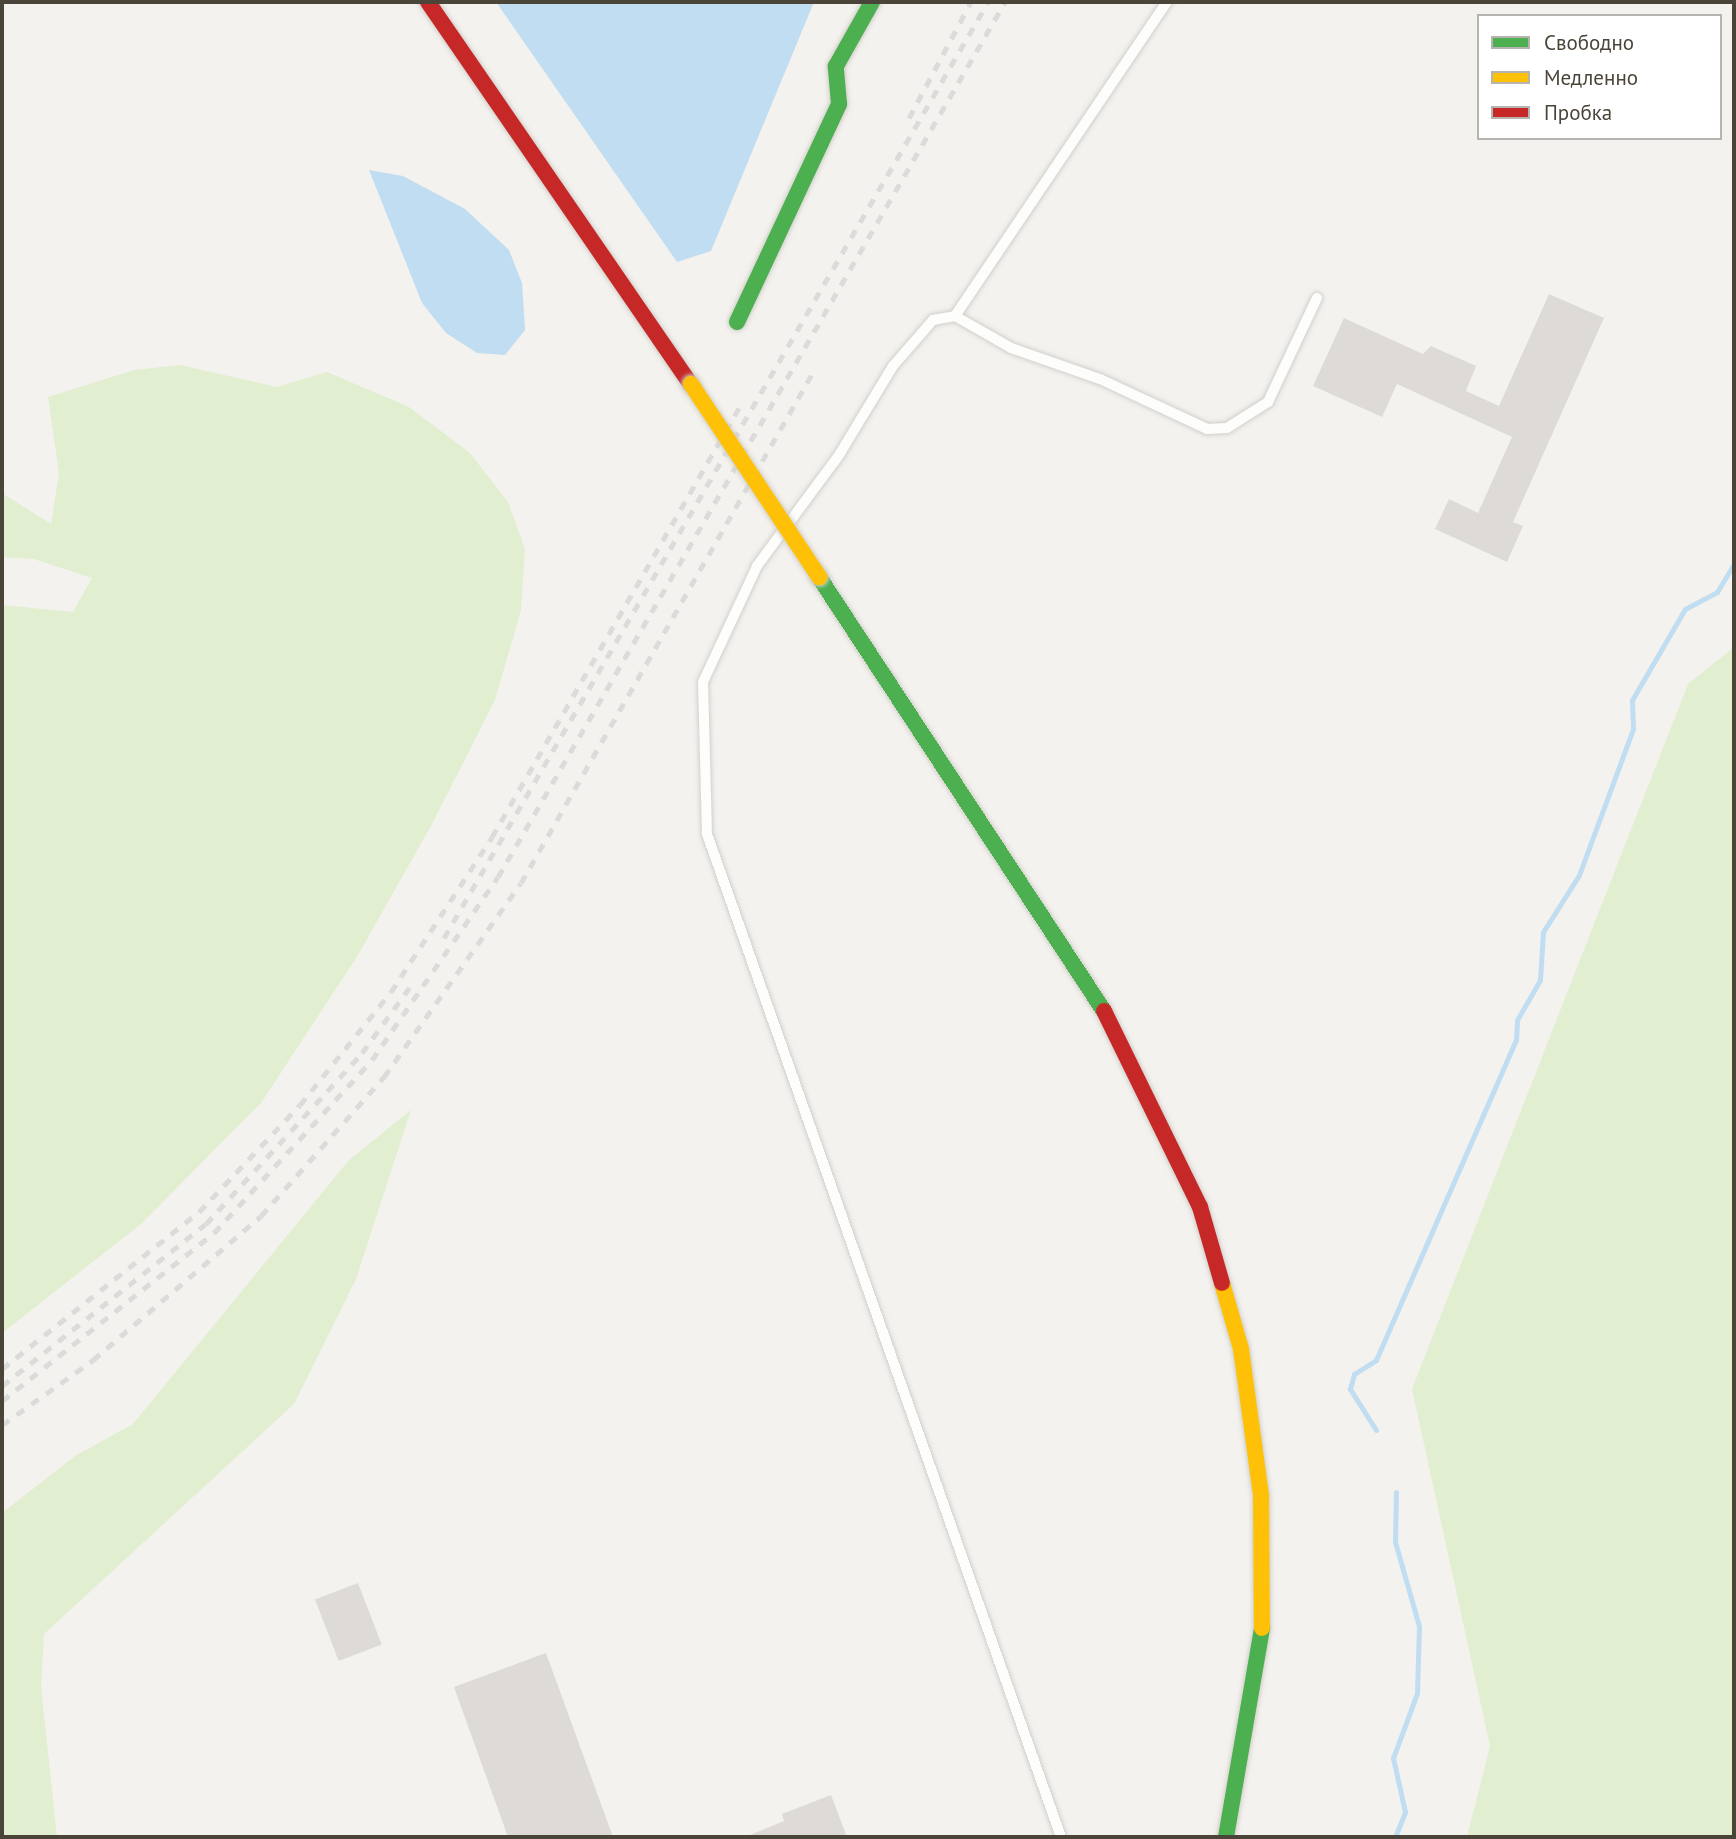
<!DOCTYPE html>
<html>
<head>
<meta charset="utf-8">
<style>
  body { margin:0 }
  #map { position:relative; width:1736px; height:1839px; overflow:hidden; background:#f4f2ee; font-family:"PT Sans",sans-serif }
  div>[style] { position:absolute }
  .green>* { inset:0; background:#e1eecf }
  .water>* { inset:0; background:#c0ddf1 }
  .stream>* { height:5px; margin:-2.5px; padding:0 2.5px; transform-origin:2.5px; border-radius:2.5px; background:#c0ddf1 }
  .building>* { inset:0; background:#dedbd6; transform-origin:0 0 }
  .roads { filter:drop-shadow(0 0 2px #d2d0cb) drop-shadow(0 0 2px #d2d0cb) }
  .lane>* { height:10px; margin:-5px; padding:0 5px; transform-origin:5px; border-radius:5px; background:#fdfdfc }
  .fast>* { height:16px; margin:-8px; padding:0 8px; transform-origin:8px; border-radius:8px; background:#4caf50 }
  .slow>* { height:16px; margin:-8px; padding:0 8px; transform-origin:8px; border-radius:8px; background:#ffc107 }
  .jam>* { height:16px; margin:-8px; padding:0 8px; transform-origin:8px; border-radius:8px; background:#c62828 }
  .rail>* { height:5px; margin-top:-2.5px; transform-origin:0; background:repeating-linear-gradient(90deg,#dbdbda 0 9px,transparent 0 18px) }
  .bridges { filter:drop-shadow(0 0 2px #d3cfc5) drop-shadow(0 0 2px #d3cfc5) }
  .slow-bridge>* { height:16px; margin:-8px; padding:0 8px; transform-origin:8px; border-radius:8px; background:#ffc107 }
  span { translate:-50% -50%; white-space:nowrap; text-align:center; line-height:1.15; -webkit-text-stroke:7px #fff; paint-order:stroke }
  .frame { position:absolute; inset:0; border:4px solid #4b4439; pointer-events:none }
  .legend { position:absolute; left:1477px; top:14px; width:245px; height:126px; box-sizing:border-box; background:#fff; border:2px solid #b7b4b0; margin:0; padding:9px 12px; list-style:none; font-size:21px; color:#4b4439 }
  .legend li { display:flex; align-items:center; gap:14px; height:35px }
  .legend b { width:35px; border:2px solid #b7b4b0 }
</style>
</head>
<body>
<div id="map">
  <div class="green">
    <div style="clip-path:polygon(180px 365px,277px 387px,327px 372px,409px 407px,469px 452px,508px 502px,525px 549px,521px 610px,495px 700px,432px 824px,358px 955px,261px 1103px,141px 1224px,2px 1333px,2px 605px,73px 612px,92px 578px,34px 559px,2px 557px,2px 493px,51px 524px,59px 473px,48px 397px,134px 370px)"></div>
    <div style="clip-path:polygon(1734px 647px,1734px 1837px,1467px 1837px,1490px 1746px,1412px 1389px,1688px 684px)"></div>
    <div style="clip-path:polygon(411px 1110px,356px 1279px,294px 1404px,44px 1634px,41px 1686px,57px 1837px,2px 1837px,2px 1513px,75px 1456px,133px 1424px,349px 1160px)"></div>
  </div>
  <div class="water">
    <div style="clip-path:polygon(496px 2px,814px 2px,711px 251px,677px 262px)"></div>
    <div style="clip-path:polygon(369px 170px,403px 176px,465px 209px,509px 250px,522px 283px,525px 330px,505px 355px,477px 353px,446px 333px,422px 303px)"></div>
  </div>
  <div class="stream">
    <div style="left:1376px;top:1430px;width:49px;rotate:-122.4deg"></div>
    <div style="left:1350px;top:1389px;width:16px;rotate:-75deg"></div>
    <div style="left:1354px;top:1374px;width:26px;rotate:-32deg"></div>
    <div style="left:1376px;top:1360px;width:349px;rotate:-66.4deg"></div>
    <div style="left:1516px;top:1040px;width:20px;rotate:-87deg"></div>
    <div style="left:1517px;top:1020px;width:46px;rotate:-60.1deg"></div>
    <div style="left:1540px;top:980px;width:48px;rotate:-86.4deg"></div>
    <div style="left:1543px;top:932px;width:67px;rotate:-57.7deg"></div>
    <div style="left:1579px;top:875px;width:156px;rotate:-69.7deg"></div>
    <div style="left:1633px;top:729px;width:29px;rotate:-92deg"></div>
    <div style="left:1632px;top:700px;width:105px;rotate:-59.8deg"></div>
    <div style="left:1685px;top:609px;width:36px;rotate:-28deg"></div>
    <div style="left:1717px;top:592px;width:33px;rotate:-59deg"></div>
    <div style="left:1395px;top:1837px;width:27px;rotate:-68deg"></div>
    <div style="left:1405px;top:1812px;width:55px;rotate:-102.5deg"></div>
    <div style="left:1393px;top:1758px;width:69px;rotate:-69.7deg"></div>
    <div style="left:1417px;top:1693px;width:67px;rotate:-88.3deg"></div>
    <div style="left:1419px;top:1626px;width:87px;rotate:-105.9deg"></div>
    <div style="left:1395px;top:1542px;width:50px;rotate:-88.9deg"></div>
  </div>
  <div class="building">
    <div style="clip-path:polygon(1549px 294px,1604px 318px,1513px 522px,1523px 526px,1507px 562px,1435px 529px,1449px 499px,1478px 513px,1512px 437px,1397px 384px,1382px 417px,1313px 386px,1344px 318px,1423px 354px,1431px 346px,1476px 366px,1466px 391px,1499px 406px)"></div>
    <div style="left:358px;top:1583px;width:66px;height:46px;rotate:69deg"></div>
    <div style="clip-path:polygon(546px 1653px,613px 1837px,508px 1837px,454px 1687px)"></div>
    <div style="clip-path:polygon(831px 1795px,847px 1837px,745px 1837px,784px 1821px,782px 1814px)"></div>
  </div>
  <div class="roads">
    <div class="lane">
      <div style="left:955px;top:316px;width:379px;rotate:-56deg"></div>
      <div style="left:1061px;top:1837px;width:1064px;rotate:-109.44deg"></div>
      <div style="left:707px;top:834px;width:152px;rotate:-91.5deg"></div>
      <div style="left:703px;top:682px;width:128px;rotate:-65deg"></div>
      <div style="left:757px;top:566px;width:138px;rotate:-53.5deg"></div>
      <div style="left:839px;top:455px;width:104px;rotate:-58.8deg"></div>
      <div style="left:893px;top:366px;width:61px;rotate:-49deg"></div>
      <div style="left:933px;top:320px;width:22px;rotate:-10deg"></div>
      <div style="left:955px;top:316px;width:64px;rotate:29.7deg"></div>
      <div style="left:1011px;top:348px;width:94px;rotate:19.2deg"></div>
      <div style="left:1100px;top:379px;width:118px;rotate:25deg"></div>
      <div style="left:1207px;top:429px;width:20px;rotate:-3deg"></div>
      <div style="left:1227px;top:428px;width:49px;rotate:-32.4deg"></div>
      <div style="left:1268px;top:402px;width:115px;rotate:-64.8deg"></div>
    </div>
    <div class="fast">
      <div style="left:737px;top:322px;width:241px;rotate:-64.9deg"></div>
      <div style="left:839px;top:104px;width:38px;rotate:-95deg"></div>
      <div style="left:836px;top:66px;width:73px;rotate:-60.6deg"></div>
      <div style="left:819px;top:577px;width:519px;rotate:56.71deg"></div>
      <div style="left:1226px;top:1837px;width:212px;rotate:-80.2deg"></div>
    </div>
    <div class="slow">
      <div style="left:1222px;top:1283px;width:69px;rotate:73.9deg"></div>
      <div style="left:1241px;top:1349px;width:147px;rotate:82.2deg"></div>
      <div style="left:1261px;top:1495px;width:133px;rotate:89.6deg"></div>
    </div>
    <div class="jam">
      <div style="left:428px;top:2px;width:464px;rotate:55.5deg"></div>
      <div style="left:1104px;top:1011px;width:218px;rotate:63.9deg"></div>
      <div style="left:1200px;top:1207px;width:79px;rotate:73.9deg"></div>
    </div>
  </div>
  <div class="rail">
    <div style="left:909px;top:118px;width:132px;rotate:-61.9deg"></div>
    <div style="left:444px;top:938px;width:1083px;rotate:-59.83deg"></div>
    <div style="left:2px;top:1369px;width:252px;rotate:-38.6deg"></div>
    <div style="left:199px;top:1212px;width:147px;rotate:-46.7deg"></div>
    <div style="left:300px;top:1105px;width:145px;rotate:-51.2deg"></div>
    <div style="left:391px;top:992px;width:185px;rotate:-56.9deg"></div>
    <div style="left:492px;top:837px;width:503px;rotate:-60.07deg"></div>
    <div style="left:2px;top:1386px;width:260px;rotate:-38.5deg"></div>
    <div style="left:206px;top:1224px;width:231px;rotate:-47.6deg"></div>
    <div style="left:362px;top:1053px;width:82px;rotate:-54deg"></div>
    <div style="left:2px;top:1401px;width:270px;rotate:-38.4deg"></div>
    <div style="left:214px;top:1233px;width:234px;rotate:-47.6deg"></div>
    <div style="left:372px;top:1060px;width:222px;rotate:-55.5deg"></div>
    <div style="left:498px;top:877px;width:1011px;rotate:-59.91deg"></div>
    <div style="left:2px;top:1425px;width:112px;rotate:-35.5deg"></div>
    <div style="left:93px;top:1360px;width:221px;rotate:-40.6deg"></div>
    <div style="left:261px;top:1216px;width:186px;rotate:-48.5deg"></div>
    <div style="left:384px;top:1077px;width:237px;rotate:-54.8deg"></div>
    <div style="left:521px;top:883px;width:586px;rotate:-60.24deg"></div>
  </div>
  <div class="bridges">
    <div class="slow-bridge">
      <div style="left:691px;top:384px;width:232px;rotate:56.4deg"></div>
    </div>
  </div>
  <div class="frame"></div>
  <ul class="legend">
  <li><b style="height:9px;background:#4caf50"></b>Свободно</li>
  <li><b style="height:9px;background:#ffc107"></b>Медленно</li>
  <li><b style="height:9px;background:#c62828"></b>Пробка</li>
  </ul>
</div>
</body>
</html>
